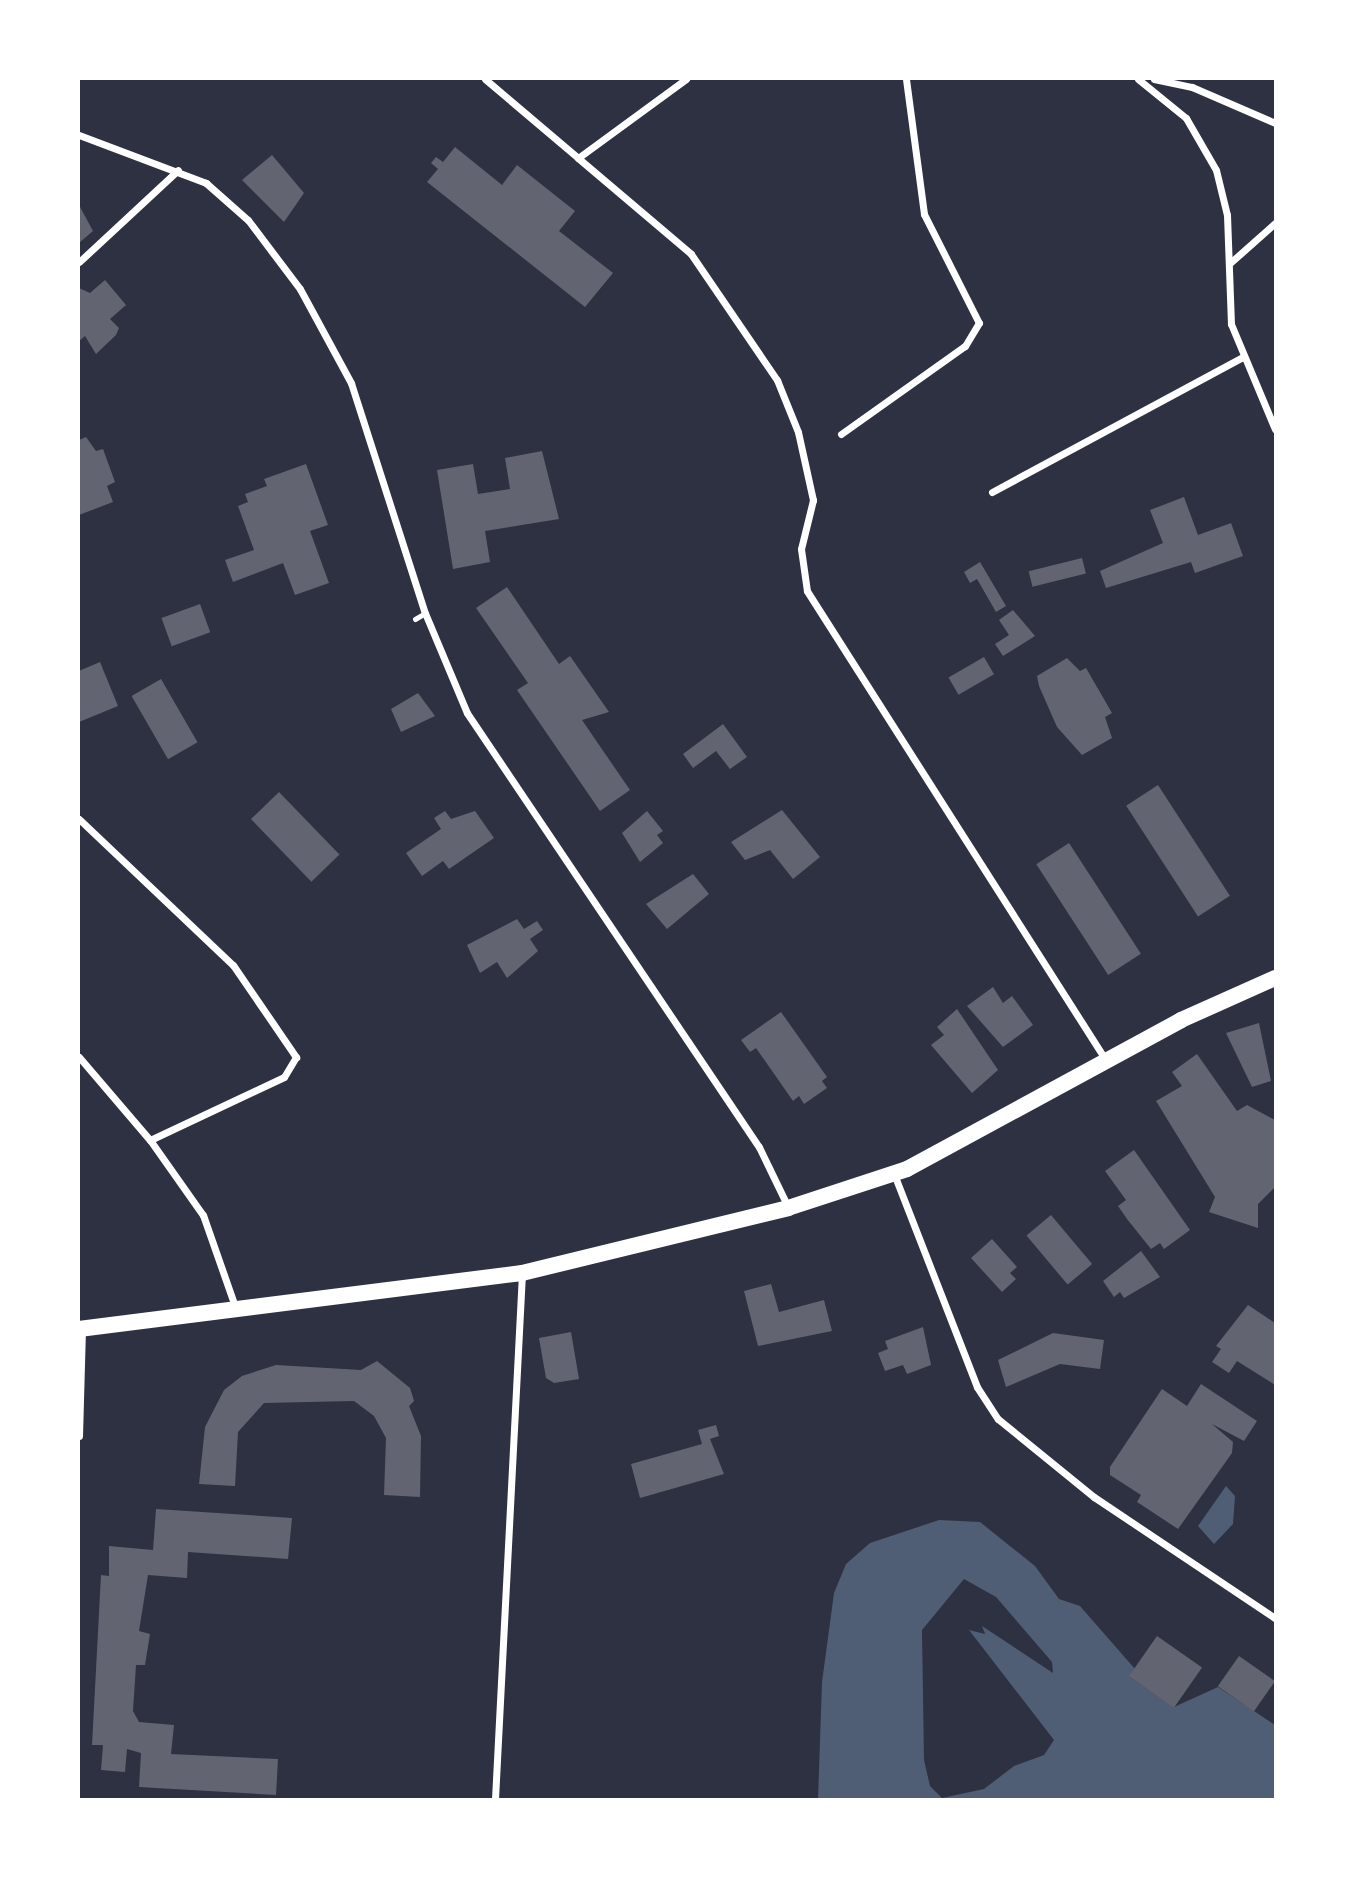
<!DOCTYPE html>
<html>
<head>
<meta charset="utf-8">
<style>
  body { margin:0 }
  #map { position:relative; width:1354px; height:1878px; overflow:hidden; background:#2d3142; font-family:"Roboto Condensed",sans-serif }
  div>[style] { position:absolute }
  .water>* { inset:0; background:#4f5d75 }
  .building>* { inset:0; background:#626471; transform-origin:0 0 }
  .service>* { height:5px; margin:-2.5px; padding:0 2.5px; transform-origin:2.5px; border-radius:2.5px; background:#fff }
  .minor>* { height:7px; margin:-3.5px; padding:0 3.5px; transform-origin:3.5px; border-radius:3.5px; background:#fff }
  .trunk>* { height:16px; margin:-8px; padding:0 8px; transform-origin:8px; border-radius:8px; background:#fff }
  span { translate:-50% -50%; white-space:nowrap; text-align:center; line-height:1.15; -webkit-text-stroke:6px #fff; paint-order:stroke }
  .frame { position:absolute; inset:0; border:80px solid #fff; pointer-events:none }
</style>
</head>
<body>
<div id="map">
  <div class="water">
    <div style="clip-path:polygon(1226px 1486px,1235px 1496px,1233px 1524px,1214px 1544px,1198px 1526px)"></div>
    <div style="clip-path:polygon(evenodd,939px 1520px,980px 1522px,1035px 1566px,1059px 1599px,1080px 1606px,1135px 1669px,1130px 1677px,1174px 1707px,1218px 1687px,1275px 1725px,1275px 1799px,818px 1799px,822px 1682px,834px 1593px,846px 1564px,870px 1543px,939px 1520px,964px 1579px,996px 1597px,1052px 1662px,1053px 1673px,982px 1626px,985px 1634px,969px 1630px,1054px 1740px,1044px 1755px,1014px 1766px,984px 1789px,942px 1798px,930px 1786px,924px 1760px,922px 1630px,964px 1579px)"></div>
  </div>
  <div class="building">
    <div style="clip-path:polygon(455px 147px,502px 185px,517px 165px,575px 211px,559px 231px,613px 273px,585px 307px,427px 182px,438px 169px,431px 163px,436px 157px,443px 162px)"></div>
    <div style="clip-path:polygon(272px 155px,304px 193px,284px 222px,242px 180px)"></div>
    <div style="clip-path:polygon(79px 205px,93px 231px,79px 243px)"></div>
    <div style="clip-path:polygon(105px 280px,126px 305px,110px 319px,119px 328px,116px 335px,96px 354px,85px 336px,79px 341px,79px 288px,90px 293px)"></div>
    <div style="clip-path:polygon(86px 437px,96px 451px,103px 449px,115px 482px,107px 486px,113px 502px,79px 515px,79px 440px)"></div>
    <div style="clip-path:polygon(542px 451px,559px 519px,485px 531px,490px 562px,453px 569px,437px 470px,473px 464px,478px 494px,510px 489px,505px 458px)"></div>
    <div style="clip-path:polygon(306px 464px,328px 525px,310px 531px,329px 583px,295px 595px,283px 563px,233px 582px,225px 560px,254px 550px,238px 506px,248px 502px,245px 494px,267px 486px,264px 479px)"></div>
    <div style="clip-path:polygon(1184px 497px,1198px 535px,1231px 523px,1243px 556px,1195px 573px,1191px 562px,1106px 588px,1100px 571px,1163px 543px,1150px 510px)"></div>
    <div style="left:1082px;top:558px;width:16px;height:55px;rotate:76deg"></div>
    <div style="clip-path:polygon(980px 562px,1006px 606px,996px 612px,977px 579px,970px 583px,964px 572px)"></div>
    <div style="clip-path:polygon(507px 587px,559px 664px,570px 656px,609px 712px,582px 720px,630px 790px,600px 811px,517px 690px,528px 683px,476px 608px)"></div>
    <div style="left:200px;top:604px;width:30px;height:41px;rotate:70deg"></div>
    <div style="clip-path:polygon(1013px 610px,1035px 636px,1003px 656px,995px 644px,1009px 635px,999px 620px)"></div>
    <div style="left:984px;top:657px;width:20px;height:41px;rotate:60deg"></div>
    <div style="clip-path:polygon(1067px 658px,1080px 671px,1086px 668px,1112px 713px,1105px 717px,1112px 738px,1082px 755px,1057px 727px,1039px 686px,1037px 676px)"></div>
    <div style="clip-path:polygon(100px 662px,118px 706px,79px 722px,79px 671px)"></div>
    <div style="left:161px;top:679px;width:73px;height:34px;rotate:60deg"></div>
    <div style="clip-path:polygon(418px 693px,435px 716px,401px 732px,391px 709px)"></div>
    <div style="clip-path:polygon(723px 724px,747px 757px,730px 769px,716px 751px,693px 768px,683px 754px)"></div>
    <div style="left:1158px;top:785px;width:132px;height:38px;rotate:57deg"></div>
    <div style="left:279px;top:792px;width:87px;height:39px;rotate:46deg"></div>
    <div style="clip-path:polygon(782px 810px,820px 857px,793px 879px,770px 850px,745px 860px,731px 842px)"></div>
    <div style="clip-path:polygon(445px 811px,451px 819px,475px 811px,494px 838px,449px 869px,443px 861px,422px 876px,406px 853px,441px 829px,434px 818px)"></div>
    <div style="clip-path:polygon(647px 811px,663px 831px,657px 835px,663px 843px,640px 862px,622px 833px)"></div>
    <div style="left:1069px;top:843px;width:132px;height:39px;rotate:57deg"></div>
    <div style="clip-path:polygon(693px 874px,709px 894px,667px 929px,646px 904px)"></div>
    <div style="clip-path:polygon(517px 919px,524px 929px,537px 921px,543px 930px,530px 939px,538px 951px,507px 978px,497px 962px,480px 973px,467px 945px)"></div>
    <div style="clip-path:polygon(993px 987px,1003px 1003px,1012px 996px,1033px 1025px,1003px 1047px,967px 1006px)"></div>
    <div style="clip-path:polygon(957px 1009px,998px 1070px,972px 1093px,931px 1045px,944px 1035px,937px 1027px)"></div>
    <div style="clip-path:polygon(781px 1012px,827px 1077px,822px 1081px,827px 1088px,804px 1104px,799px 1096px,793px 1101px,756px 1048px,750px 1052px,741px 1040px)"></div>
    <div style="clip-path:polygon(1259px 1023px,1271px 1081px,1252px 1087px,1226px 1033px)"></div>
    <div style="clip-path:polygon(1197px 1054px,1237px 1111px,1247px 1105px,1275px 1120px,1275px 1187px,1258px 1204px,1258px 1228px,1209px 1212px,1215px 1197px,1156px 1101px,1182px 1086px,1172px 1072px)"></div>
    <div style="clip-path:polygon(1134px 1150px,1190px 1230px,1164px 1249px,1160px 1243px,1151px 1249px,1127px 1219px,1118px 1206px,1126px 1200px,1105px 1171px)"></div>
    <div style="left:1051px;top:1215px;width:64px;height:32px;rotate:50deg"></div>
    <div style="clip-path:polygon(992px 1239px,1017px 1267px,1010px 1273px,1016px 1279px,1002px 1292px,971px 1258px)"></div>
    <div style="clip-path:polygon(1141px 1251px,1160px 1277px,1124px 1298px,1120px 1292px,1114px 1297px,1103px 1281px)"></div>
    <div style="clip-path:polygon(771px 1284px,779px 1312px,824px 1300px,832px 1331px,758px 1346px,744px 1291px)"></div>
    <div style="clip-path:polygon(1248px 1305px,1275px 1323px,1275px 1385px,1237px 1361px,1229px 1373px,1212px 1362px,1221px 1349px,1216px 1346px)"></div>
    <div style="clip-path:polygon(923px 1327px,931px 1365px,907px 1374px,903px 1365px,885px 1371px,878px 1353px,888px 1349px,885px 1341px)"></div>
    <div style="clip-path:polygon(571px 1332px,579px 1379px,554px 1383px,546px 1378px,539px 1338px)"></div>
    <div style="clip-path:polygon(1053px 1333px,1104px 1340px,1100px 1369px,1060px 1364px,1006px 1387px,998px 1360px)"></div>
    <div style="clip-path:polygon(377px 1361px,410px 1388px,414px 1401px,409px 1406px,421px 1436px,420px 1497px,384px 1495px,386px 1438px,374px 1416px,354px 1401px,264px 1403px,238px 1432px,235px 1486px,199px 1484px,205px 1427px,224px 1390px,242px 1376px,276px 1365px,361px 1370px)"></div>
    <div style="clip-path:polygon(1201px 1384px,1257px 1421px,1244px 1441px,1212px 1424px,1233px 1442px,1232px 1453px,1178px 1529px,1137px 1502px,1141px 1495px,1110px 1475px,1110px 1467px,1162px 1389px,1187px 1406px)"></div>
    <div style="clip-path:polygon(716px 1425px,719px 1436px,710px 1439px,724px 1474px,640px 1498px,631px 1464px,702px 1444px,698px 1430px)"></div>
    <div style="clip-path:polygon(156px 1509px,292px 1518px,288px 1559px,188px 1552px,187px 1578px,148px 1575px,139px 1631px,150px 1634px,145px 1665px,136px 1665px,133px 1711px,139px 1722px,174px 1725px,171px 1754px,278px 1759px,276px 1795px,139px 1787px,141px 1753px,127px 1749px,125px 1772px,101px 1770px,103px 1745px,92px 1745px,101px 1575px,109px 1576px,109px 1546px,153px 1550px)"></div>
    <div style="left:1157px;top:1636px;width:55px;height:49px;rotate:35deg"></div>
    <div style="left:1239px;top:1656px;width:44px;height:37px;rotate:35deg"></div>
  </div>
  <div class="service">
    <div style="left:415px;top:619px;width:12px;rotate:-31deg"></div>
  </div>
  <div class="minor">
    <div style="left:485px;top:79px;width:122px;rotate:40.3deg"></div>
    <div style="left:578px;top:158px;width:134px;rotate:-36.2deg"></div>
    <div style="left:1138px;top:79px;width:62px;rotate:39.1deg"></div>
    <div style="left:1186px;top:118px;width:60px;rotate:60deg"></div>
    <div style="left:1216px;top:170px;width:46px;rotate:76.3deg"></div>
    <div style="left:1227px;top:215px;width:109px;rotate:87.9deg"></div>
    <div style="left:1231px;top:324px;width:114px;rotate:67.3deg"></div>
    <div style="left:1154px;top:79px;width:39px;rotate:12deg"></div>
    <div style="left:1192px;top:87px;width:90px;rotate:23.4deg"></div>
    <div style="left:79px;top:135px;width:136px;rotate:20.7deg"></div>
    <div style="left:206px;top:183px;width:56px;rotate:41.4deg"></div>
    <div style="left:248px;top:220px;width:86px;rotate:53deg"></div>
    <div style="left:300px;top:289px;width:107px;rotate:61.5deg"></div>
    <div style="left:351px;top:383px;width:242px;rotate:72.2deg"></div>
    <div style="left:425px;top:613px;width:108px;rotate:67.2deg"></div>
    <div style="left:467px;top:713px;width:523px;rotate:56.07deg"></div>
    <div style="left:759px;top:1147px;width:67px;rotate:64.2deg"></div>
    <div style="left:578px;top:158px;width:148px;rotate:40.3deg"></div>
    <div style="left:691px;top:254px;width:153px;rotate:55.7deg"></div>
    <div style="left:777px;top:380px;width:56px;rotate:68deg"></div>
    <div style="left:798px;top:432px;width:70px;rotate:77.6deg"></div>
    <div style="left:813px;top:500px;width:50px;rotate:103.8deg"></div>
    <div style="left:801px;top:549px;width:42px;rotate:81.9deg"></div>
    <div style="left:807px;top:591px;width:558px;rotate:57.51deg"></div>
    <div style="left:79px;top:262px;width:135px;rotate:-42.9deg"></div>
    <div style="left:1230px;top:263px;width:60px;rotate:-41.6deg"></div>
    <div style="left:841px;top:434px;width:152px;rotate:-35.4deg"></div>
    <div style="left:965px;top:346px;width:27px;rotate:-59deg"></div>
    <div style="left:979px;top:323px;width:122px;rotate:-116.8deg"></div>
    <div style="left:924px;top:214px;width:136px;rotate:-97.6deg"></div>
    <div style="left:992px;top:492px;width:285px;rotate:-28.3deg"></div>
    <div style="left:79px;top:819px;width:212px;rotate:43.5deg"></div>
    <div style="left:233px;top:965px;width:112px;rotate:55.6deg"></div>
    <div style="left:296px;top:1057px;width:23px;rotate:121deg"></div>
    <div style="left:284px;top:1077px;width:148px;rotate:154.8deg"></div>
    <div style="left:79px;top:1057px;width:109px;rotate:49.5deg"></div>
    <div style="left:150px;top:1140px;width:92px;rotate:54.8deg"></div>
    <div style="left:203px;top:1215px;width:100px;rotate:70.7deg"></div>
    <div style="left:894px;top:1174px;width:229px;rotate:68.7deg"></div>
    <div style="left:977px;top:1387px;width:38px;rotate:57deg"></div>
    <div style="left:998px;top:1419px;width:124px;rotate:39.1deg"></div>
    <div style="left:1094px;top:1497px;width:218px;rotate:33.8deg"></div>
    <div style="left:79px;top:1436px;width:108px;rotate:-88.4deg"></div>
    <div style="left:495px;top:1799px;width:527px;rotate:-87.06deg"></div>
  </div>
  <div class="trunk">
    <div style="left:79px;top:1329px;width:447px;rotate:-7.2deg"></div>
    <div style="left:522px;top:1273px;width:274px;rotate:-13.7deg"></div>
    <div style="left:788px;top:1208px;width:125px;rotate:-18.1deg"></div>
    <div style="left:907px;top:1169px;width:312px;rotate:-28.5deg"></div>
    <div style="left:1181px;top:1020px;width:103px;rotate:-24.1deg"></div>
  </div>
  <div class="frame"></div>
</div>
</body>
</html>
